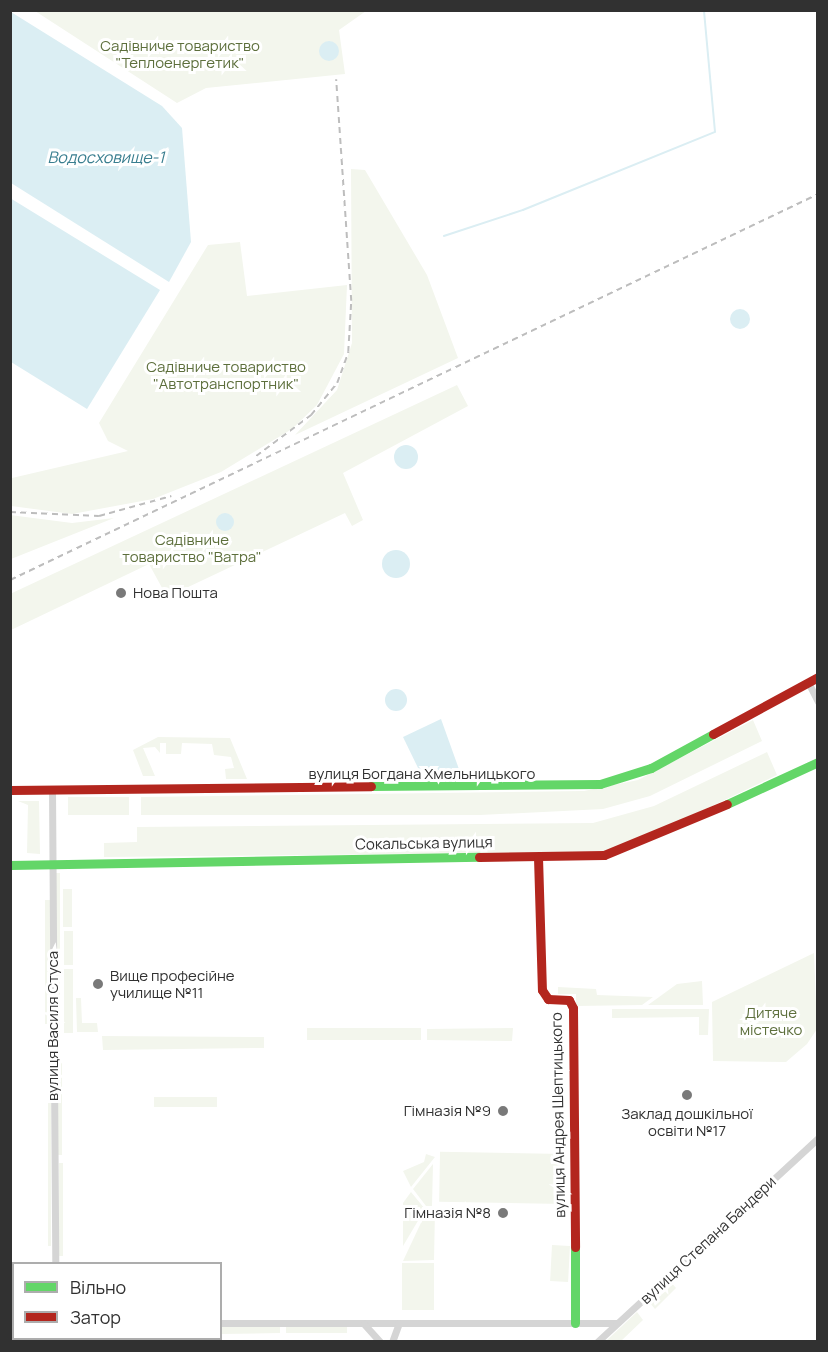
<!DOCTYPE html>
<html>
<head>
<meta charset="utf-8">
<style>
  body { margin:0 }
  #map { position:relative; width:828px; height:1352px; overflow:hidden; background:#fff; font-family:Manrope,sans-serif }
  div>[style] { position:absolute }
  .green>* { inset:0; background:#f3f6ed; transform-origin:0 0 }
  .water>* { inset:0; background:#dbeef3 }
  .round { border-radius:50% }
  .stream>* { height:1.5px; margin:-0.75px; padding:0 0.75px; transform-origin:0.75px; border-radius:0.75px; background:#dbeef3 }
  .street>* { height:7px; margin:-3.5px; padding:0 3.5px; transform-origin:3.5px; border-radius:3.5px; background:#d5d5d5 }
  .fast>* { height:9px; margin:-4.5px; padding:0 4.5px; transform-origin:4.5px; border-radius:4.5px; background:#63d668 }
  .jam>* { height:9px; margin:-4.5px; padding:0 4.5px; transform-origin:4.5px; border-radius:4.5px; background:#b3261e }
  .rail>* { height:1.5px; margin-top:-0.75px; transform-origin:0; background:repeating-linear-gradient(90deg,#bdbdbd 0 6px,transparent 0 10.5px) }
  .dots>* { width:16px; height:16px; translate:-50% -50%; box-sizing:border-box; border:3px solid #fff; border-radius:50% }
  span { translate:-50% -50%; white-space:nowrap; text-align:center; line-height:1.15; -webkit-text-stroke:6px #fff; paint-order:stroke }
  .park-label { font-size:15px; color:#5d6f3c }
  .poi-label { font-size:15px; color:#313131 }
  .left { translate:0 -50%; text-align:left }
  .right { translate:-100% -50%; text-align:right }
  .street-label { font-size:15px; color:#313131 }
  .water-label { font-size:16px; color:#397e8f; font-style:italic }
  .frame { position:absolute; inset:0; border:12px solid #313131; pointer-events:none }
  .legend { position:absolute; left:12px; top:1262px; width:210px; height:78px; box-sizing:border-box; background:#fff; border:2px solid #adadad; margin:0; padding:8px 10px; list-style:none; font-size:18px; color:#313131 }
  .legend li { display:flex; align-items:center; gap:12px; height:30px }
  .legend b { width:30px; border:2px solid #adadad }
</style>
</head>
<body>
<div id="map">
  <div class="green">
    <div style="clip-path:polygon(35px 11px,366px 11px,339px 30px,345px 74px,206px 88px,177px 103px)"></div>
    <div style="clip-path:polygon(351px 169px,365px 170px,427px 275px,458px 358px,295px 435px,337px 390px,352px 343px)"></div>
    <div style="clip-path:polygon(240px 242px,247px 296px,347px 285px,344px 354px,317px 405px,292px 429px,221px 472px,153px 499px,72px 514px,11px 506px,12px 478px,128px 451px,108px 441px,99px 423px,208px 245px)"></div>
    <div style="clip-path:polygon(457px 385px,468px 406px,343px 473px,363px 520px,352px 526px,345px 513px,167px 597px,149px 564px,11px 630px,10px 594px)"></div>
    <div style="clip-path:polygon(10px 515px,72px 523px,114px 518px,11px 559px)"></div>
    <div style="clip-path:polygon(753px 720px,762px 741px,650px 796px,603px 809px,480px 815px,141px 815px,141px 797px,584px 791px,638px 780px)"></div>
    <div style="clip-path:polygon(158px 737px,230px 738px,247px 779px,226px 779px,225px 769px,234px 768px,231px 757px,214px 755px,212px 744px,182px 743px,181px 754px,166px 754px,166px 743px,160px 743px,160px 753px,155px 747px,143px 748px,155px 776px,143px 776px,133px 750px)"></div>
    <div style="clip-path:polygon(767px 752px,777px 775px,624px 848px,601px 852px,104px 857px,104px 843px,137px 842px,137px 827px,593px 823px,654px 806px)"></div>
    <div style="left:68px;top:797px;width:61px;height:18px"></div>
    <div style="clip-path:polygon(18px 801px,39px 801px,40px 854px,27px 853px,28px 805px)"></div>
    <div style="left:54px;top:873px;width:6px;height:159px"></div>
    <div style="left:63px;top:889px;width:9px;height:38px"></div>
    <div style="left:45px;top:900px;width:6px;height:124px"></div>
    <div style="left:64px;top:931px;width:9px;height:34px"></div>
    <div style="clip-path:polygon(814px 953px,817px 1029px,807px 1044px,786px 1062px,713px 1061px,712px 1002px)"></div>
    <div style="left:64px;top:969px;width:9px;height:64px"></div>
    <div style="clip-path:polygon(702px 981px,703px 1005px,648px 1005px,677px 984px)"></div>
    <div style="clip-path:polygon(558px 987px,596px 989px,597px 995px,653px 997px,642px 1005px,576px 1006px,576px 994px,558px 994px)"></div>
    <div style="clip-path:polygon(76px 998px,81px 998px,82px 1023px,97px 1023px,98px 1032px,77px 1032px)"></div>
    <div style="clip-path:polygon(612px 1009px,709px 1009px,708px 1035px,699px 1035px,699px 1017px,612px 1018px)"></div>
    <div style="left:421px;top:1028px;width:12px;height:114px;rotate:90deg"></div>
    <div style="clip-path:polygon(513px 1028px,512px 1041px,427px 1040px,427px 1029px)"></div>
    <div style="clip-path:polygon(102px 1036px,264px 1037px,264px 1048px,103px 1050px)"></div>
    <div style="clip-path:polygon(57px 1062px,62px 1062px,62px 1155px,58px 1155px)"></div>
    <div style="left:51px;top:1094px;width:152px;height:3px;rotate:90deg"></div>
    <div style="left:217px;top:1097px;width:10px;height:63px;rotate:90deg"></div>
    <div style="clip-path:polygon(426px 1154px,435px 1157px,411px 1187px,403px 1171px,424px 1162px)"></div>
    <div style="left:565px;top:1154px;width:50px;height:125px;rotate:91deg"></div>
    <div style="left:59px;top:1163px;width:4px;height:93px"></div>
    <div style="clip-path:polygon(433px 1164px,432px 1206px,426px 1206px,413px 1189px)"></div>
    <div style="clip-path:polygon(411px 1192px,425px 1209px,403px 1246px,403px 1203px)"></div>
    <div style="clip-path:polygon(427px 1210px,435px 1210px,434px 1260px,403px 1261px)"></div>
    <div style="left:552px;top:1245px;width:18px;height:36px;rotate:3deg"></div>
    <div style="left:402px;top:1263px;width:32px;height:47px"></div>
    <div style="clip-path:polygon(671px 1282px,676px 1288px,655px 1309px,649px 1302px)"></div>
    <div style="clip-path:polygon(637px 1312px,643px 1320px,621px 1341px,606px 1341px)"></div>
    <div style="left:347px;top:1326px;width:7px;height:61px;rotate:90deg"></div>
    <div style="clip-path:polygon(220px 1327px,280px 1327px,280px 1333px,221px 1334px)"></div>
  </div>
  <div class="water">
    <div style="clip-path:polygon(11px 12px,162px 106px,182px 128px,191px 242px,169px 282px,11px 183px)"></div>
    <div class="round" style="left:319px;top:41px;width:20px;height:20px"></div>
    <div style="clip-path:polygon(10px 198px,160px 290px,87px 409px,11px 362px)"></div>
    <div class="round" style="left:730px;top:309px;width:20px;height:20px"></div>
    <div class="round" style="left:394px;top:445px;width:24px;height:24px"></div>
    <div class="round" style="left:216px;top:513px;width:18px;height:18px"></div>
    <div class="round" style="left:382px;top:550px;width:28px;height:28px"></div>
    <div class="round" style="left:385px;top:689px;width:22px;height:22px"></div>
    <div style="clip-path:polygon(441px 719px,460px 772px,420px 772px,403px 737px)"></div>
  </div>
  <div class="stream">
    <div style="left:444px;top:236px;width:83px;rotate:-18.2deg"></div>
    <div style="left:523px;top:210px;width:207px;rotate:-22.1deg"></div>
    <div style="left:715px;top:132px;width:122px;rotate:-95.2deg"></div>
  </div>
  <div class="street">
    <div style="left:808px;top:682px;width:22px;rotate:63deg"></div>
    <div style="left:52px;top:789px;width:475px;rotate:89.6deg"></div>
    <div style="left:220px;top:1323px;width:396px"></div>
    <div style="left:364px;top:1324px;width:24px;rotate:48deg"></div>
    <div style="left:10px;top:1326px;width:4px"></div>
    <div style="left:56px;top:1338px;width:4px;rotate:90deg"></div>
    <div style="left:392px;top:1342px;width:20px;rotate:-70deg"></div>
    <div style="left:597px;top:1342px;width:301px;rotate:-42.7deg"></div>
  </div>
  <div class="fast">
    <div style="left:371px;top:786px;width:229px;rotate:-0.5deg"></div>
    <div style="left:600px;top:784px;width:53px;rotate:-17.4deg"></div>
    <div style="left:651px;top:768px;width:71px;rotate:-28.7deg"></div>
    <div style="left:727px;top:804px;width:100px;rotate:-24.8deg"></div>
    <div style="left:10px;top:865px;width:469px;rotate:-1deg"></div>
    <div style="left:575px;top:1247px;width:76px;rotate:90deg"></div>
  </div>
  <div class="jam">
    <div style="left:713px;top:734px;width:119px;rotate:-28.5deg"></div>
    <div style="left:10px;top:790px;width:361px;rotate:-0.6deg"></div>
    <div style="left:479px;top:857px;width:125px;rotate:-0.9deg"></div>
    <div style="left:604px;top:855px;width:133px;rotate:-22.5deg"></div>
    <div style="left:538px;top:857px;width:133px;rotate:88.3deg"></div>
    <div style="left:542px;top:990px;width:11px;rotate:56deg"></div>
    <div style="left:548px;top:999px;width:21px;rotate:3deg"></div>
    <div style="left:569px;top:1000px;width:9px;rotate:63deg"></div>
    <div style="left:573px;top:1008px;width:239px;rotate:89.5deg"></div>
  </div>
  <div class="rail">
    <div style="left:256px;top:456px;width:69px;rotate:-36.7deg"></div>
    <div style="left:311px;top:415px;width:41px;rotate:-50.9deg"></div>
    <div style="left:337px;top:383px;width:33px;rotate:-70deg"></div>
    <div style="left:348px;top:352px;width:51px;rotate:-86.6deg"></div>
    <div style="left:351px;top:301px;width:222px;rotate:-93.9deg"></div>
    <div style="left:10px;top:512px;width:89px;rotate:2.6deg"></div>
    <div style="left:99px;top:516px;width:75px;rotate:-15.5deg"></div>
    <div style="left:10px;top:580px;width:895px;rotate:-25.53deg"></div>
  </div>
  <div class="dots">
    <div style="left:121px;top:593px;background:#797979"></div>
    <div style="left:98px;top:984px;background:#797979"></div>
    <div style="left:687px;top:1095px;background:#797979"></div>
    <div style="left:503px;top:1111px;background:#797979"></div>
    <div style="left:503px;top:1213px;background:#797979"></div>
  </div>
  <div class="park-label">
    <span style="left:180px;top:54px">Садівниче товариство<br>"Теплоенергетик"</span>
    <span style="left:226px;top:375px">Садівниче товариство<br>"Автотранспортник"</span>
    <span style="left:192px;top:548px">Садівниче<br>товариство "Ватра"</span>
    <span style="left:771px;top:1021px">Дитяче<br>містечко</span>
  </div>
  <div class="poi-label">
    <span class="left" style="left:133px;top:593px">Нова Пошта</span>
    <span class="left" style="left:110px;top:984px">Вище професійне<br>училище №11</span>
    <span class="right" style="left:491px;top:1111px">Гімназія №9</span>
    <span style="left:687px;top:1122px">Заклад дошкільної<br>освіти №17</span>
    <span class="right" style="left:491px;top:1213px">Гімназія №8</span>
  </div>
  <div class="street-label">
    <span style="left:422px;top:774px">вулиця Богдана Хмельницького</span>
    <span style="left:424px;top:843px;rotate:-1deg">Сокальська вулиця</span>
    <span style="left:53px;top:1026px;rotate:-90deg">вулиця Василя Стуса</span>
    <span style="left:558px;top:1115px;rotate:-91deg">вулиця Андрея Шептицького</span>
    <span style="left:708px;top:1240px;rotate:-43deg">вулиця Степана Бандери</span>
  </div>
  <div class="water-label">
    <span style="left:106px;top:157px">Водосховище-1</span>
  </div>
  <div class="frame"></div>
  <ul class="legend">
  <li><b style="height:8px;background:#63d668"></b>Вільно</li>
  <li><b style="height:8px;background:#b3261e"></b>Затор</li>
  </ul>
</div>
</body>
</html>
